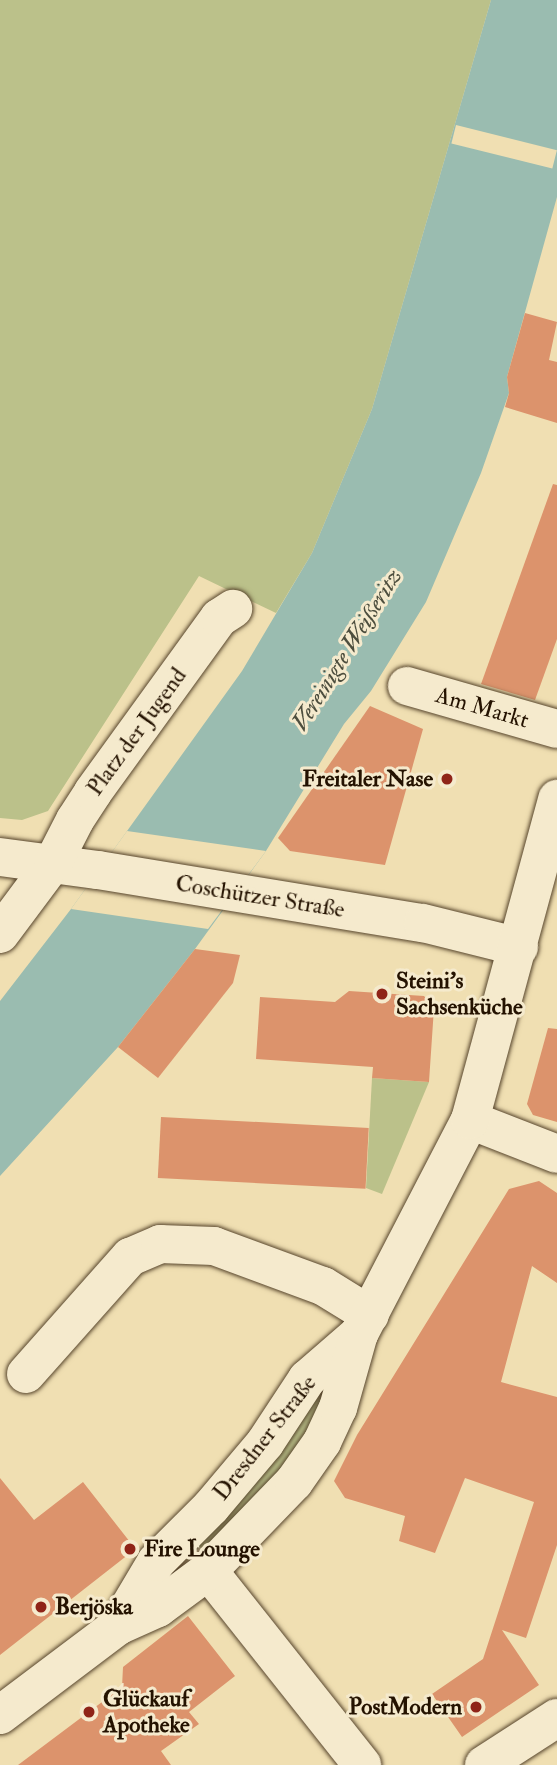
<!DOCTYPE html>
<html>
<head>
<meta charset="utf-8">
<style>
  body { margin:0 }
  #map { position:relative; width:557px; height:1765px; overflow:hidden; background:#f0dfb2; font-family:"IM FELL Double Pica",serif }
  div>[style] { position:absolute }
  .green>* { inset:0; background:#bbc18a }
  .water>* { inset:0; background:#9abcb0 }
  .pier>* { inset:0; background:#f0dfb2; transform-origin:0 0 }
  .building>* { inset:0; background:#dc936c; transform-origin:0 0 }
  .roads { filter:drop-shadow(0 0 2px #57452c) drop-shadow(0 0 2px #57452c) }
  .minor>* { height:38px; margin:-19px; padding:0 19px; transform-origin:19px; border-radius:19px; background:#f5eacd }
  .dots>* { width:19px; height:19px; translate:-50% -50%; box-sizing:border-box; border:4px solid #f5eacd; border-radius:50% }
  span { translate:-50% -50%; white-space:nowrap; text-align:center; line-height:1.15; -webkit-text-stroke:6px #f5eacd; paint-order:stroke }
  .street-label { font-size:23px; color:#241200 }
  .poi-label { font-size:23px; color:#241200; font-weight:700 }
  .right { translate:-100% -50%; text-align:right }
  .left { translate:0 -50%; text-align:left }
  .water-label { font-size:24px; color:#4d4e3e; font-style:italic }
</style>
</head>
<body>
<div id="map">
  <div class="green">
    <div style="clip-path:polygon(0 0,491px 0,372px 409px,312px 553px,276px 613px,199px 576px,48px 811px,22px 820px,0 818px)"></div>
    <div style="clip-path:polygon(372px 1078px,429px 1082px,382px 1194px,366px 1188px)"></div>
    <div style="clip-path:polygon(321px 1391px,326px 1395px,312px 1441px,208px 1556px,196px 1544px)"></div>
  </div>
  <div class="water">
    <div style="clip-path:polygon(491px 0,557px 0,557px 197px,507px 377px,509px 393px,481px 473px,426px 602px,371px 691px,344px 724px,266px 851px,195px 949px,118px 1047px,0 1176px,0 1001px,71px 909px,242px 671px,312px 553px,372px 409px)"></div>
  </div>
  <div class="pier">
    <div style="left:456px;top:125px;width:104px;height:19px;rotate:14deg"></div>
    <div style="clip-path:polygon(127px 831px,266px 851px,208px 929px,71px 909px)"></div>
  </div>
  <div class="building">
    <div style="clip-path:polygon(525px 313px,557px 322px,549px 360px,557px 362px,557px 423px,505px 407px,509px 393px,507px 377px)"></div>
    <div style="clip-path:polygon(553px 484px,557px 485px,557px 639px,535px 700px,481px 684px)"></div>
    <div style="clip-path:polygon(370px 706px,423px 729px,385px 865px,290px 851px,278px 838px)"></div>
    <div style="clip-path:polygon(195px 949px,240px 955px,233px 983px,158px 1078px,118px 1047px)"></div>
    <div style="clip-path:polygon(349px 991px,424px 996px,434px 1008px,429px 1082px,372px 1078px,373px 1067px,256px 1059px,260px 997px,335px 1002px)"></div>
    <div style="clip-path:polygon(548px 1028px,557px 1029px,557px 1122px,533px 1115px,527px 1104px)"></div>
    <div style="left:161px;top:1117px;width:208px;height:61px;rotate:3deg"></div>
    <div style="clip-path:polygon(539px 1181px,557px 1193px,557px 1283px,532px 1266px,501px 1382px,557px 1397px,557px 1545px,526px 1638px,502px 1630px,539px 1685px,462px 1737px,432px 1694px,483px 1659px,534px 1502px,465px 1478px,435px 1553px,399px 1541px,405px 1516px,345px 1498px,334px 1481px,357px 1435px,509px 1189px)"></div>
    <div style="clip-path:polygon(0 1478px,34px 1520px,83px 1482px,130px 1542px,129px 1554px,0 1655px)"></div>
    <div style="clip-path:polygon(188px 1616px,235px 1676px,189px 1712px,199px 1724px,161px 1751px,171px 1765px,18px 1765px,122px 1687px,123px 1667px)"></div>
  </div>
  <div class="roads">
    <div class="minor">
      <div style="left:407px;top:686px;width:156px;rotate:16deg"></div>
      <div style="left:0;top:857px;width:99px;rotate:7.6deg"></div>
      <div style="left:98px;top:870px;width:329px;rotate:9.3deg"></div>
      <div style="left:423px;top:923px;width:99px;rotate:14deg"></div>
      <div style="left:0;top:934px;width:89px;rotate:-53.3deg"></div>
      <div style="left:53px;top:863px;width:48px;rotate:-62.9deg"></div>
      <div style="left:75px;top:820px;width:33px;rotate:-57deg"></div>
      <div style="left:93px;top:792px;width:215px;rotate:-54.1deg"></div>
      <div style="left:219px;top:618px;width:17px;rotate:-33deg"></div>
      <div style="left:470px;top:1120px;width:93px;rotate:21.3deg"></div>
      <div style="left:26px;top:1374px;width:157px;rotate:-48.4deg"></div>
      <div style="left:130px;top:1257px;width:33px;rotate:-23deg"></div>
      <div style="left:160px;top:1244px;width:54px;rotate:2.1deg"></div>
      <div style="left:214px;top:1246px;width:116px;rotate:20.2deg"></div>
      <div style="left:323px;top:1286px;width:55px;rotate:31.7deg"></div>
      <div style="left:218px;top:1583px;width:232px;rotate:51.6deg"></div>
      <div style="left:118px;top:1626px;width:74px;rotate:-59.3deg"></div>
      <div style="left:156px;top:1562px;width:78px;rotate:-45deg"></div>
      <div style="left:211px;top:1507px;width:84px;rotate:-49.8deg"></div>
      <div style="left:265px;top:1443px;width:77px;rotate:-56.7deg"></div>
      <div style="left:307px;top:1379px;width:69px;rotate:-40.9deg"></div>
      <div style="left:0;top:1715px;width:148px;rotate:-37deg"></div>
      <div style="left:118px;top:1626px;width:44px;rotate:-24.2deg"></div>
      <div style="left:158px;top:1608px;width:62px;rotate:-36.5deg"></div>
      <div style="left:208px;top:1571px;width:124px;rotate:-46deg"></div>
      <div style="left:294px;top:1482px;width:49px;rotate:-55deg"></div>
      <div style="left:322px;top:1442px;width:38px;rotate:-65deg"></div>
      <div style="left:338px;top:1408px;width:77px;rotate:-74.2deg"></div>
      <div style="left:359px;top:1334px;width:241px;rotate:-62.6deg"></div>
      <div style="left:470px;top:1120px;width:333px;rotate:-74.8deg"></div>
      <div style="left:484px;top:1765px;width:87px;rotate:-32.8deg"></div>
    </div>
  </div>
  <div class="dots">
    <div style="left:447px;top:779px;background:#8f2418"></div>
    <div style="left:382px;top:994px;background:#8f2418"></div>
    <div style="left:130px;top:1549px;background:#8f2418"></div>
    <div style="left:41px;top:1607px;background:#8f2418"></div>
    <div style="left:476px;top:1707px;background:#8f2418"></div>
    <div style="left:89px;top:1712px;background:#8f2418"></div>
  </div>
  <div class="street-label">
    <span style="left:482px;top:708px;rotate:16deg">Am Markt</span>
    <span style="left:137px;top:732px;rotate:-54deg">Platz der Jugend</span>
    <span style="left:260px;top:897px;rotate:9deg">Coschützer Straße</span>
    <span style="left:265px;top:1438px;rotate:-52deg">Dresdner Straße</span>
  </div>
  <div class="poi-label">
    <span class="right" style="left:433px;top:779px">Freitaler Nase</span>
    <span class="left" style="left:396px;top:994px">Steini's<br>Sachsenküche</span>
    <span class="left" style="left:144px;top:1549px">Fire Lounge</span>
    <span class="left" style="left:55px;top:1607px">Berjöska</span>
    <span class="left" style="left:103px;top:1712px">Glückauf<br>Apotheke</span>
    <span class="right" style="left:462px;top:1707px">PostModern</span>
  </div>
  <div class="water-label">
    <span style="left:347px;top:650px;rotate:-58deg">Vereinigte Weißeritz</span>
  </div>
</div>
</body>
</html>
